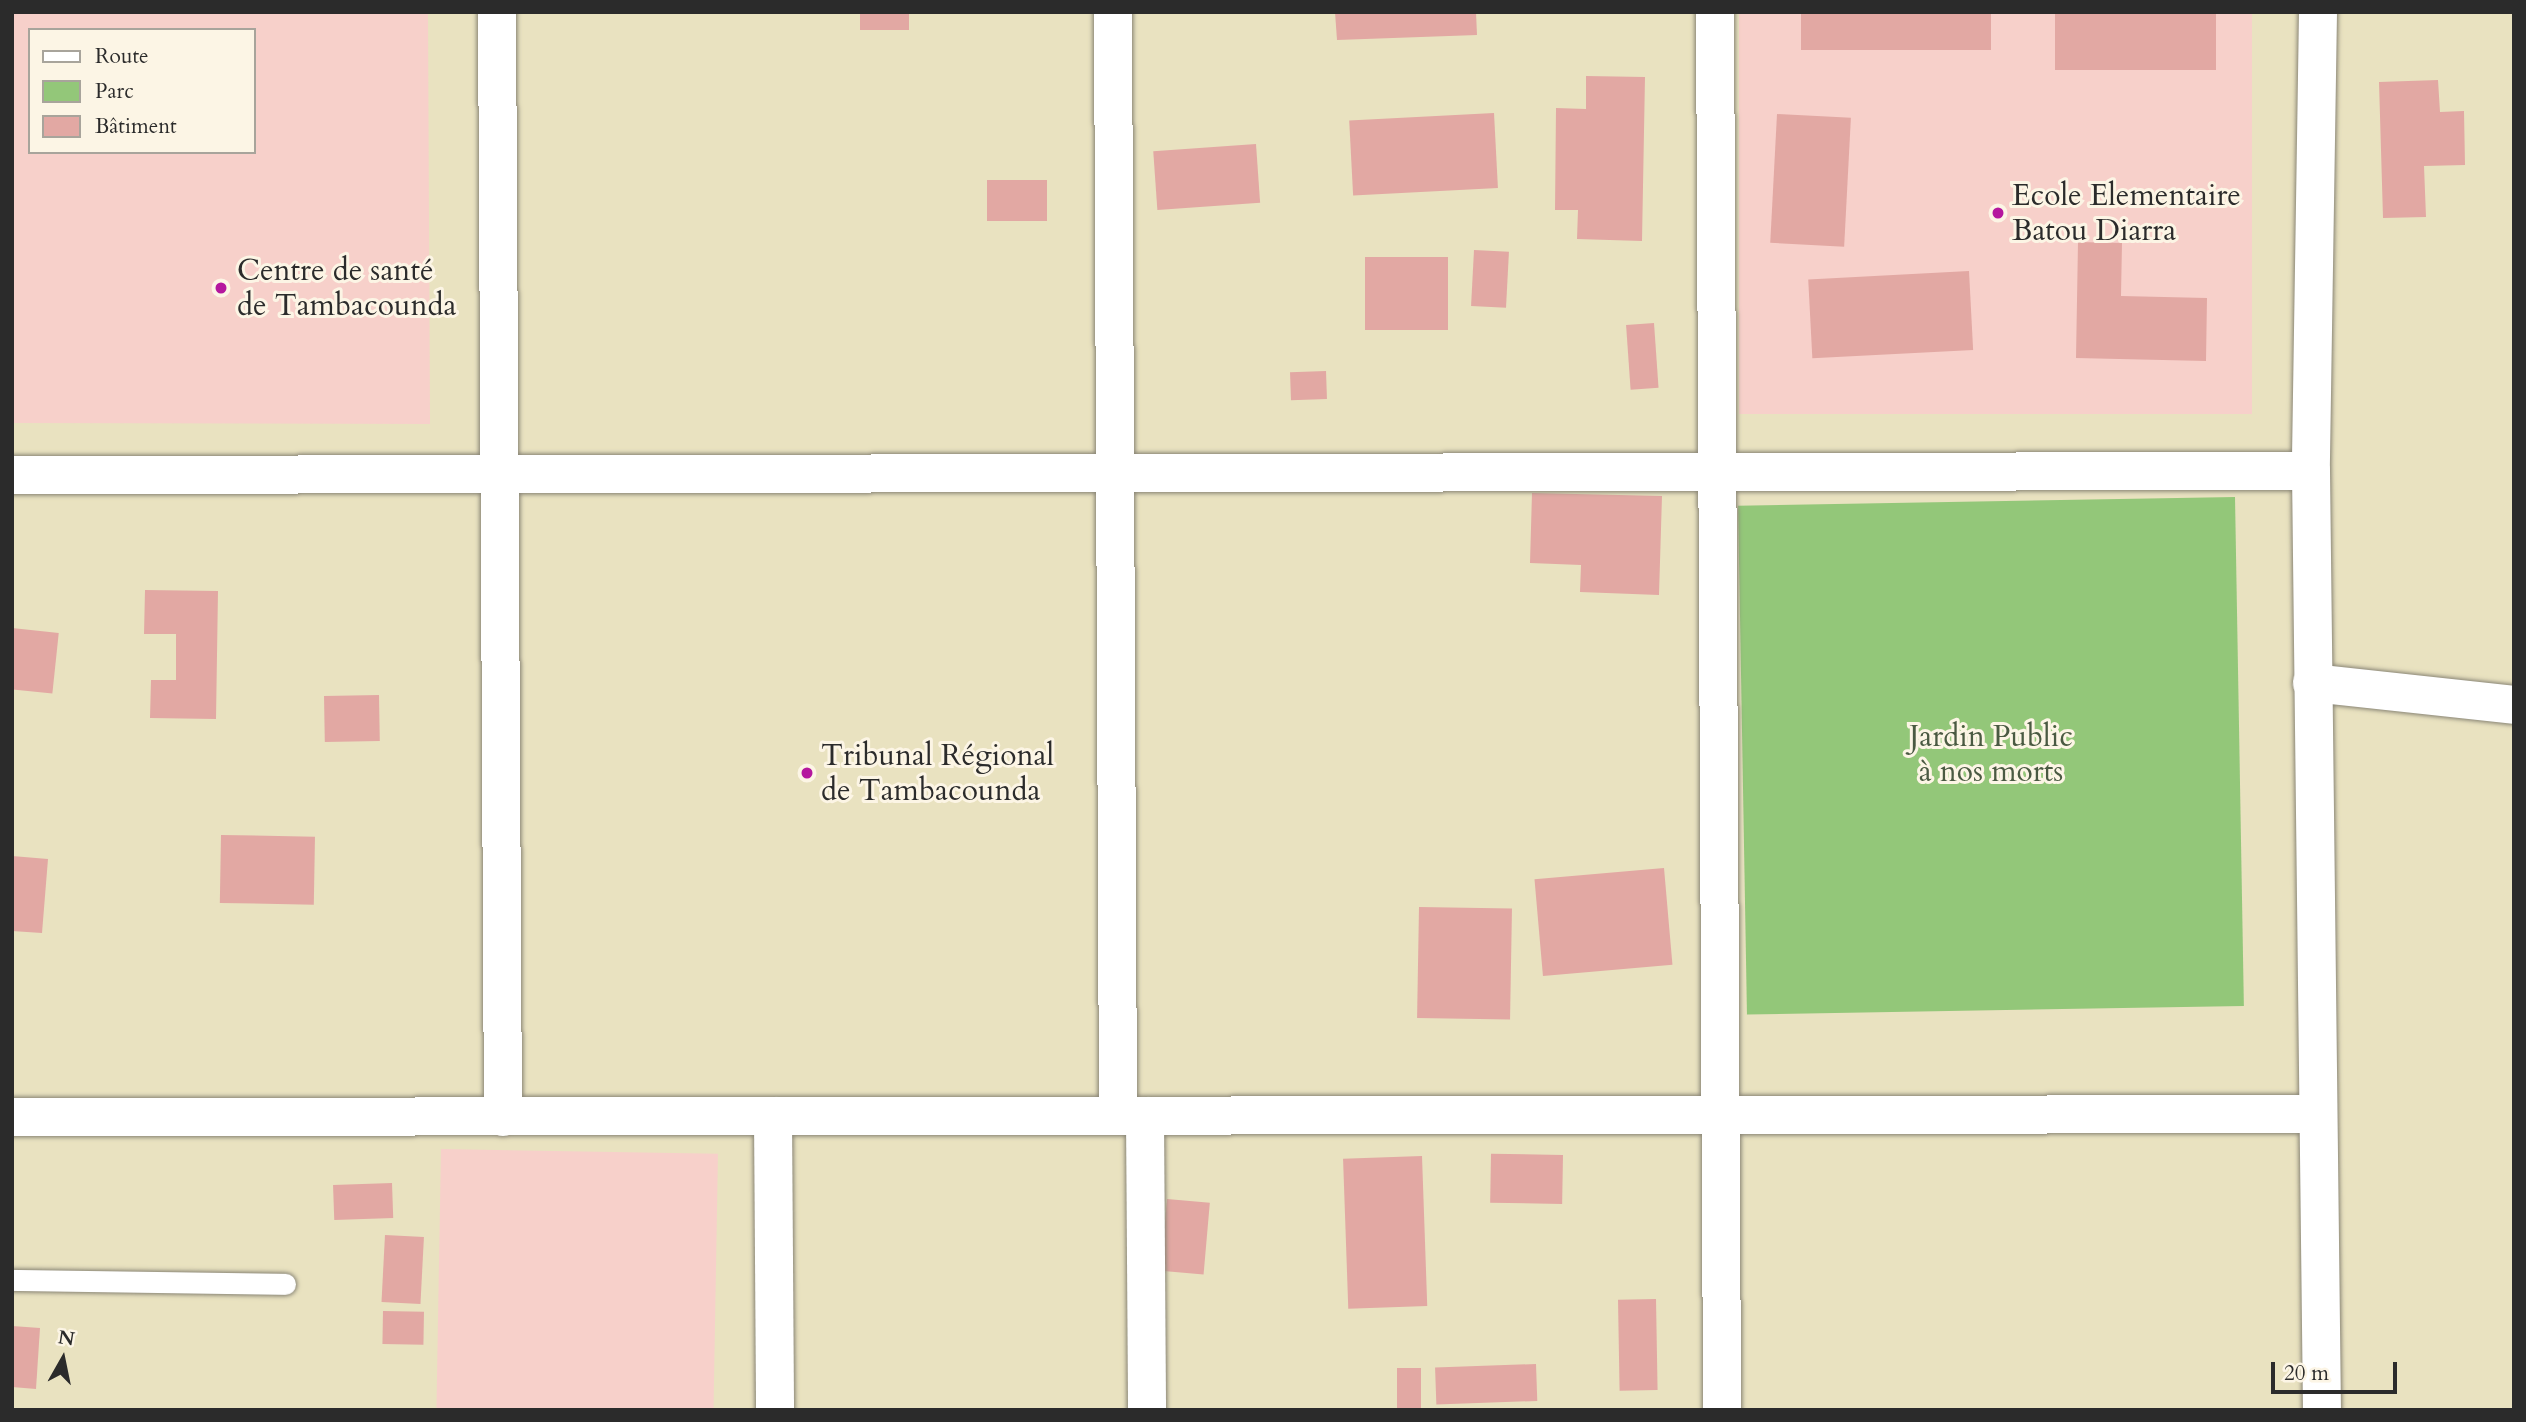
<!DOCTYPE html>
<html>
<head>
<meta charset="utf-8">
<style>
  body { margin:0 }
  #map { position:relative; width:2526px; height:1422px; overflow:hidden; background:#e9e2c0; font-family:Cardo,serif }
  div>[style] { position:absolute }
  .built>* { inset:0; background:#f7d0ca; transform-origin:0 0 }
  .green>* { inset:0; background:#93c779; transform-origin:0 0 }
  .building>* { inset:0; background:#e2a8a3; transform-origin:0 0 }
  .roads { filter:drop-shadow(0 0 2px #8a8676) drop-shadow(0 0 2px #8a8676) }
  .lane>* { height:21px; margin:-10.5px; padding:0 10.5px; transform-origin:10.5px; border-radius:10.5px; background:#fff }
  .street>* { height:38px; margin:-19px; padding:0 19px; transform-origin:19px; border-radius:19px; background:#fff }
  .secondary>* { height:38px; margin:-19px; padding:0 19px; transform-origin:19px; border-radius:19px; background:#fff }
  .dots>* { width:19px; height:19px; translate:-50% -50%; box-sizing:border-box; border:4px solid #fcf5e5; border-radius:50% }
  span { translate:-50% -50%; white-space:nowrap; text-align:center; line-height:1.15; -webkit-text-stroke:6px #fcf5e5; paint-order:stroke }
  .poi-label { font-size:30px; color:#2b2b2b }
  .left { translate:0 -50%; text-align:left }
  .park-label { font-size:30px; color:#4a5a42 }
  .frame { position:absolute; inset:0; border:14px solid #2b2b2b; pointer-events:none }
  .legend { position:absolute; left:28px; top:28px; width:228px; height:126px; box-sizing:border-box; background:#fcf5e5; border:2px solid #a8a49b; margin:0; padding:9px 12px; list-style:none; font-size:21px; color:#2b2b2b }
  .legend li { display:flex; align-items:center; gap:14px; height:35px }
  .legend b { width:35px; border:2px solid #a8a49b }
  .north { position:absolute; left:28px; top:1324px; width:70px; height:70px; -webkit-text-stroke:5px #fcf5e5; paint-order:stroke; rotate:9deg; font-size:19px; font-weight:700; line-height:28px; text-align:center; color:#2b2b2b }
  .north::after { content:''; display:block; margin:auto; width:24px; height:32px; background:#2b2b2b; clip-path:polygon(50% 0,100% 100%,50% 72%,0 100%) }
  .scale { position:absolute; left:2271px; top:1362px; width:126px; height:32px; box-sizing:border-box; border:4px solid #2b2b2b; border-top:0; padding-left:9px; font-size:21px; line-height:24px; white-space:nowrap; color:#2b2b2b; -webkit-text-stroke:5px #fcf5e5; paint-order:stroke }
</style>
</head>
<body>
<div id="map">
  <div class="built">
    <div style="clip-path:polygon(evenodd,12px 12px,428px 12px,430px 424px,12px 423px,12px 12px,30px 30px,254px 30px,254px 152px,30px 152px,30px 30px)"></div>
    <div style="left:1739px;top:12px;width:513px;height:402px"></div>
    <div style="left:441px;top:1149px;width:277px;height:261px;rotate:1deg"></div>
  </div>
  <div class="green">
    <div style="left:2235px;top:497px;width:509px;height:497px;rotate:89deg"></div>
  </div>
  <div class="building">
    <div style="left:860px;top:12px;width:49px;height:18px"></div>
    <div style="clip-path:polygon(1335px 12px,1476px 12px,1477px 35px,1337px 40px)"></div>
    <div style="left:1801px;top:12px;width:190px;height:38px"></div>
    <div style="left:2055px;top:12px;width:161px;height:58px"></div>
    <div style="clip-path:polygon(1586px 76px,1645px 77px,1642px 241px,1577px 239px,1578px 210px,1555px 210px,1556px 108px,1586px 109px)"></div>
    <div style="clip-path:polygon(2438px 80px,2440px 112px,2464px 111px,2465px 165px,2424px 166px,2426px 217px,2383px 218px,2379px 82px)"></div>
    <div style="left:1494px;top:113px;width:75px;height:145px;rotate:87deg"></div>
    <div style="left:1777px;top:114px;width:74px;height:129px;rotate:3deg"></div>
    <div style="left:1256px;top:144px;width:59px;height:103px;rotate:86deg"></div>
    <div style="left:1047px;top:180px;width:41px;height:60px;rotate:90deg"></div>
    <div style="clip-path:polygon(2078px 242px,2122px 243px,2121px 296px,2207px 298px,2206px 361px,2076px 358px)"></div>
    <div style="left:1474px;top:250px;width:35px;height:56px;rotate:3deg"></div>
    <div style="left:1365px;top:257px;width:83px;height:73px"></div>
    <div style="left:1969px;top:271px;width:79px;height:161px;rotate:87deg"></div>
    <div style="left:1654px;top:323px;width:65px;height:28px;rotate:86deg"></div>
    <div style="left:1326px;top:371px;width:28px;height:36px;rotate:88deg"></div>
    <div style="clip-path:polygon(1532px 493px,1662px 496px,1659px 595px,1580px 592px,1581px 565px,1530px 563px)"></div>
    <div style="clip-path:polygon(145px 590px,218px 591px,216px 719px,150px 718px,151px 680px,176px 680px,176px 634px,144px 634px)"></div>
    <div style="left:12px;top:628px;width:47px;height:61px;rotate:6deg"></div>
    <div style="left:379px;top:695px;width:46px;height:55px;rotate:89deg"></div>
    <div style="left:221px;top:835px;width:94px;height:68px;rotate:1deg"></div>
    <div style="clip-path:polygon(12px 856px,48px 859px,42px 933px,12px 931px)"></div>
    <div style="left:1664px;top:868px;width:97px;height:130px;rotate:85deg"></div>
    <div style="left:1419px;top:907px;width:93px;height:111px;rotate:1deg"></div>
    <div style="left:1563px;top:1155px;width:49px;height:72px;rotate:91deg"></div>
    <div style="left:1422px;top:1156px;width:150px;height:79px;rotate:88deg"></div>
    <div style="left:392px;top:1183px;width:35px;height:59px;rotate:88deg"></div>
    <div style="left:1167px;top:1199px;width:43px;height:72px;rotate:5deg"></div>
    <div style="left:385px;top:1235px;width:39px;height:67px;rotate:3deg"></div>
    <div style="left:1656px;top:1299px;width:91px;height:38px;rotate:89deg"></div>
    <div style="left:383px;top:1311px;width:41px;height:33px;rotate:1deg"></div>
    <div style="clip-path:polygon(12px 1326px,40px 1328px,36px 1389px,12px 1387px)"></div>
    <div style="left:1536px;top:1364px;width:37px;height:101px;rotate:88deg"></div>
    <div style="left:1397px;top:1368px;width:24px;height:42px"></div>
  </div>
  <div class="roads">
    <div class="lane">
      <div style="left:12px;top:1280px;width:273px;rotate:0.8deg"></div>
    </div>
    <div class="street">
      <div style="left:497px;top:12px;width:1105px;rotate:89.69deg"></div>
      <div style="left:1113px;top:12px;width:1104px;rotate:89.74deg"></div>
      <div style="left:1715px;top:12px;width:1398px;rotate:89.71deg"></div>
      <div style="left:12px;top:475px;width:2299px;rotate:-0.1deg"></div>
      <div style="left:2312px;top:683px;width:203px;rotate:6.2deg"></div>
      <div style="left:773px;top:1116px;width:294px;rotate:89.6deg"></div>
      <div style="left:1145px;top:1116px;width:294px;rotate:89.6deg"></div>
      <div style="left:12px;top:1117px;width:2303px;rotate:-0.07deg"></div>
    </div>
    <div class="secondary">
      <div style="left:2318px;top:12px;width:459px;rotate:90.9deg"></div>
      <div style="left:2311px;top:471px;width:939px;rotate:89.33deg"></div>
    </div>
  </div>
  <div class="dots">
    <div style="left:1998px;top:213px;background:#b5179e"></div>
    <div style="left:221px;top:288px;background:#b5179e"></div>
    <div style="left:807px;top:773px;background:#b5179e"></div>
  </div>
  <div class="poi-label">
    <span class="left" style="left:2012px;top:213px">Ecole Elementaire<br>Batou Diarra</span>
    <span class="left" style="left:237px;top:288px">Centre de santé<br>de Tambacounda</span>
    <span class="left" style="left:821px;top:773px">Tribunal Régional<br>de Tambacounda</span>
  </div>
  <div class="park-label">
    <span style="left:1991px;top:754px">Jardin Public<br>à nos morts</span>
  </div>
  <div class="frame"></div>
  <ul class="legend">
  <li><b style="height:9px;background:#fff"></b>Route</li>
  <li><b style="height:19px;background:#93c779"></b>Parc</li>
  <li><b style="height:19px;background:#e2a8a3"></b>Bâtiment</li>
  </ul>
  <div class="north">N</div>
  <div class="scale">20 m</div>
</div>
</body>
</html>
